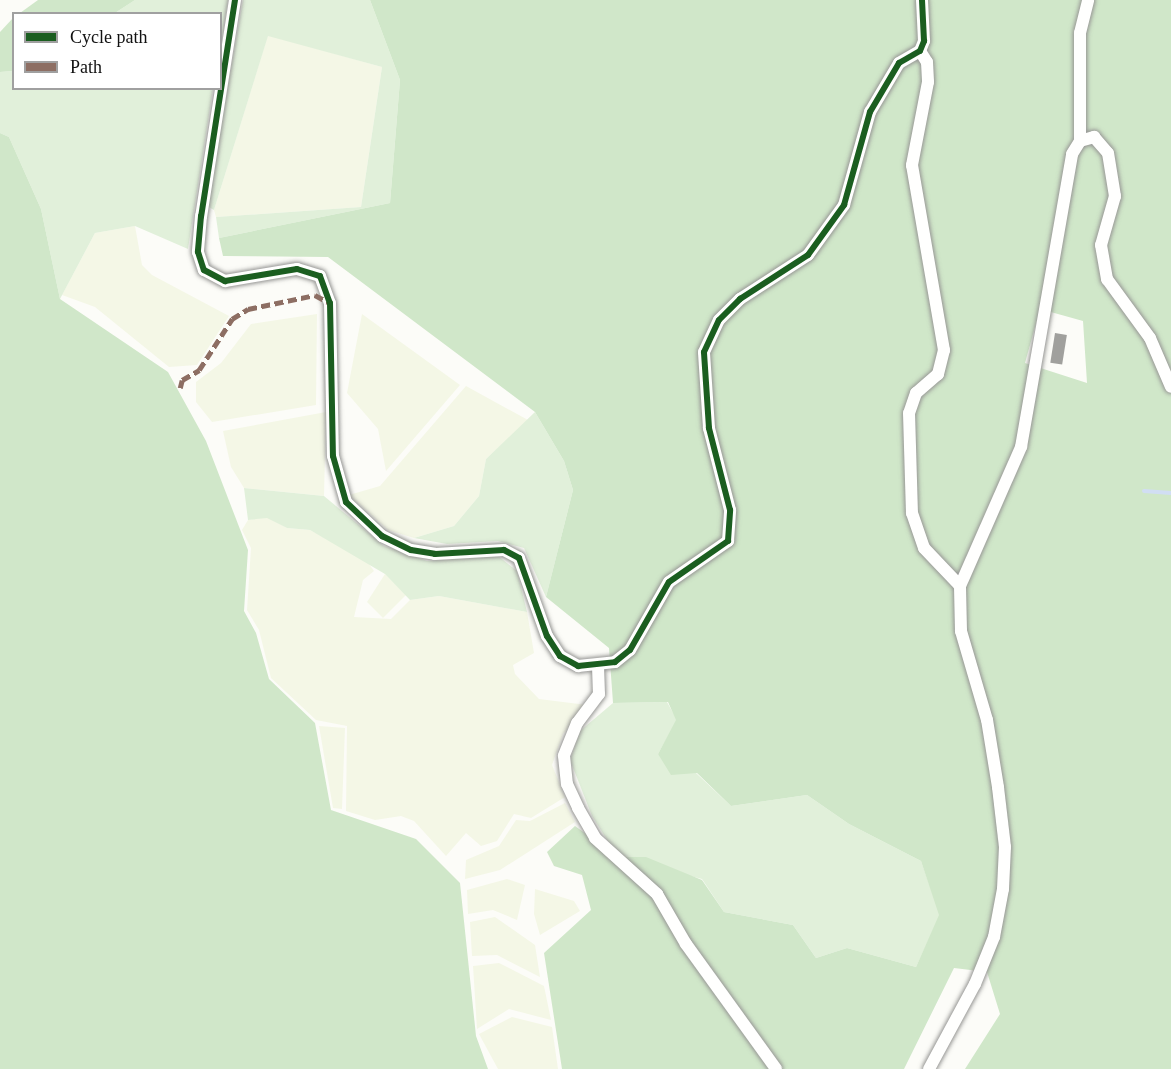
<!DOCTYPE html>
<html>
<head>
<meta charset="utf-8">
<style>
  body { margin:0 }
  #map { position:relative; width:1171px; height:1069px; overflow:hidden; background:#fcfcf8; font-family:"Times New Roman",serif }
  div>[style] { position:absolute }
  .farmland>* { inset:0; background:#f4f7e6 }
  .green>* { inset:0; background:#e1f0da }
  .forest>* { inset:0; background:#d0e7c9 }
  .stream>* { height:4px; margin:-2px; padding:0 2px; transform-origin:2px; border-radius:2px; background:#d1def3 }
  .building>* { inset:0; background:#a0a09d; transform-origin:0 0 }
  .roads { filter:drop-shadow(0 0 2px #979795) drop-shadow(0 0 2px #979795) }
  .street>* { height:12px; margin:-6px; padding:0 6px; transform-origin:6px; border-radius:6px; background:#fffffe }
  .quiet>* { height:4.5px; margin-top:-2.25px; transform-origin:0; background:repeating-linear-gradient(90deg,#8d6e63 0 9px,transparent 0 13.5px) }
  .cycleway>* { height:6px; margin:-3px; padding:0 3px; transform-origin:3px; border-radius:3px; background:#1b5e20 }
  span { translate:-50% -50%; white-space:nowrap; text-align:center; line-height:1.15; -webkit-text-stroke:6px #fff; paint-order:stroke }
  .legend { position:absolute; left:12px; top:12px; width:210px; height:78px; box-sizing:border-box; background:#fff; border:2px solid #a0a0a0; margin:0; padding:8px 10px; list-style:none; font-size:18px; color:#111 }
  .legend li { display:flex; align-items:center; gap:12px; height:30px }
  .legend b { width:30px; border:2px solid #a0a0a0 }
</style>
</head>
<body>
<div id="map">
  <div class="farmland">
    <div style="clip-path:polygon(268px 35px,382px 67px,361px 207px,216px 217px,214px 210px)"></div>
    <div style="clip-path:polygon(135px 226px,142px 265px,152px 275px,229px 316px,197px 365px,169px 367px,95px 307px,62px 295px,95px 233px)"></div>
    <div style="clip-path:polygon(317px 314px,316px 405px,212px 422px,196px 402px,196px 382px,221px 363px,251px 324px)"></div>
    <div style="clip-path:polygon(362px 314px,460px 385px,386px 471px,378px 429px,347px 393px)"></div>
    <div style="clip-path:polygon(466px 386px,528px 420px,486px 459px,479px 496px,454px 526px,414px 538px,388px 530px,349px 495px,380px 486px)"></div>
    <div style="clip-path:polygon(326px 412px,324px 496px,244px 488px,231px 467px,223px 431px)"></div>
    <div style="clip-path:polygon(267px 517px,287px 528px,310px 530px,367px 561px,374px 571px,363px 580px,354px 617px,391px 619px,410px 600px,439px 596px,527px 612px,534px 653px,513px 665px,515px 674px,539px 699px,587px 705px,563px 734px,552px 765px,565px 797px,531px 818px,514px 814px,497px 841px,481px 846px,466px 833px,446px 856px,414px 821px,401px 816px,375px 820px,346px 811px,347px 726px,316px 720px,271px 678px,259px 630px,247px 610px,251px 548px,242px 530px,248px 520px)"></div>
    <div style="clip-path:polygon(385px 574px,406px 595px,383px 618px,367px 602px)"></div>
    <div style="clip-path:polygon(319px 726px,345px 728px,342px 809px,333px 808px)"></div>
    <div style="clip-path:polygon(565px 803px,575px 822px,500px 870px,465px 879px,466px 860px,499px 846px,516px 820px,530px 821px)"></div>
    <div style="clip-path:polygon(507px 879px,525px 885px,517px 920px,493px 910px,468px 914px,467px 890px)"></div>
    <div style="clip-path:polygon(535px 889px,574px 901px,580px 911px,540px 935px,534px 914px)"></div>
    <div style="clip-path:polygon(495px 917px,535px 945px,540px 977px,497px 955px,472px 956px,470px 922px)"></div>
    <div style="clip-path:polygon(499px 963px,544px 986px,551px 1020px,509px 1009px,477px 1029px,473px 966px)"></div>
    <div style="clip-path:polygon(512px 1017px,552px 1027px,558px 1069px,498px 1069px,479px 1034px)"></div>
  </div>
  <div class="green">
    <div style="clip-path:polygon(135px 0,228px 0,221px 45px,220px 14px,115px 13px)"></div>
    <div style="clip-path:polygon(243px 0,370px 0,400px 80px,390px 203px,219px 238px,216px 217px,361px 207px,382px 67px,268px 36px,214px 210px,207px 206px)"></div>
    <div style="clip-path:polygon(13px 71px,14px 88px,213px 89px,188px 249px,135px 226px,95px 233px,60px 299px,41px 209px,9px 137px,0 133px,0 72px)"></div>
    <div style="clip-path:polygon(535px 412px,564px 461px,573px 490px,546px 597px,524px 548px,498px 541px,447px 544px,414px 538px,454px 526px,479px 496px,486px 459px)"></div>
    <div style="clip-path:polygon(244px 488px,324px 496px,384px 546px,427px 561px,498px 556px,517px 571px,527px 612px,439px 596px,410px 600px,385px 574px,310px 530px,287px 528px,267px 518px,248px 520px)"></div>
    <div style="clip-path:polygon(667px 702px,677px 720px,658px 754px,696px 773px,731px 806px,807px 795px,849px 824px,921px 861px,940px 915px,916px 967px,847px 948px,816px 958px,793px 925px,724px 912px,702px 879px,618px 857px,592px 816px,570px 760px,580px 731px,613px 703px)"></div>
  </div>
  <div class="forest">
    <div style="clip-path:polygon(38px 0,135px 0,115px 13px,20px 13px)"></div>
    <div style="clip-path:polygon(evenodd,370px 0,1171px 0,1171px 1069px,965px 1069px,1000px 1014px,987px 972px,954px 968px,904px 1069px,562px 1069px,544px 953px,591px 910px,582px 875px,554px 866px,547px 852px,575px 826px,618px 857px,646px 857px,702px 880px,724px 912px,793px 925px,816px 958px,847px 948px,916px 967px,939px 915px,921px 861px,849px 824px,807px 795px,731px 806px,697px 773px,671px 775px,658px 754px,676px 720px,668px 702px,613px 703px,609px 648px,546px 597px,573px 490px,564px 461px,535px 412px,328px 257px,223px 256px,219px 238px,390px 203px,400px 80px,370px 0,1040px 309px,1083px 321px,1087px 383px,1025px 363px,1040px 309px)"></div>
    <div style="clip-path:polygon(13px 18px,13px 71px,0 72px,0 32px)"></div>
    <div style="clip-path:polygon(0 133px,9px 137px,41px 209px,60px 299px,168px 372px,206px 441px,248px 550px,244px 611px,256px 633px,269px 679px,315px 723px,331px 810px,416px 839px,460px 883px,476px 1036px,488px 1069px,0 1069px)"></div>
  </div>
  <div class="stream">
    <div style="left:1144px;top:491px;width:27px;rotate:4deg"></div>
  </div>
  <div class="building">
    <div style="left:1055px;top:333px;width:12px;height:30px;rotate:9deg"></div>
  </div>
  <div class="roads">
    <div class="street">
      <div style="left:235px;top:0;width:219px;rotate:98.9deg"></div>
      <div style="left:201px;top:216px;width:36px;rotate:95deg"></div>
      <div style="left:198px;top:252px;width:19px;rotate:72deg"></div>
      <div style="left:204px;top:270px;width:24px;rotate:28deg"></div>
      <div style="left:225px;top:281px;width:73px;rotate:-9.5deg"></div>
      <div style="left:297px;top:269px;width:24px;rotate:17deg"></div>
      <div style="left:320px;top:276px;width:29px;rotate:70deg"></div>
      <div style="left:330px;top:303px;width:153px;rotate:88.9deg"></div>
      <div style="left:333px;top:456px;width:48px;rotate:74.2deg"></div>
      <div style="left:346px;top:502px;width:50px;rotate:43.4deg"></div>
      <div style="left:382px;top:536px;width:32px;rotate:26deg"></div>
      <div style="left:411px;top:550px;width:24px;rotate:9deg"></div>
      <div style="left:435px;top:554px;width:69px;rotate:-3.3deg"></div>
      <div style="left:504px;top:550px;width:17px;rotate:28deg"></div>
      <div style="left:519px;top:558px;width:83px;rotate:70.3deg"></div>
      <div style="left:547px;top:636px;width:24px;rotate:57deg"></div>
      <div style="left:560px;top:656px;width:21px;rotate:29deg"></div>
      <div style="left:578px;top:666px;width:37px;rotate:-6deg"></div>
      <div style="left:615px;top:662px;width:19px;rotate:-39deg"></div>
      <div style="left:630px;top:650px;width:78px;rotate:-60.2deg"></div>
      <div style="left:669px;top:582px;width:72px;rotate:-34.8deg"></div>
      <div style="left:728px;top:541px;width:31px;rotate:-86deg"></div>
      <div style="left:730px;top:510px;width:85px;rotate:-104.4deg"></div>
      <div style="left:709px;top:428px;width:76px;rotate:-93.8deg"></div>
      <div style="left:704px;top:352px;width:35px;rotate:-65deg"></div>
      <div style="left:719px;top:320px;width:30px;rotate:-45deg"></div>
      <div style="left:740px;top:299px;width:81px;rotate:-32.9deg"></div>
      <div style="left:808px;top:255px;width:62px;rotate:-54.2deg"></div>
      <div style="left:844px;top:205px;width:97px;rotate:-74.4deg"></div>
      <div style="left:870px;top:112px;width:57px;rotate:-59.4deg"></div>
      <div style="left:899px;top:63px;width:24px;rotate:-30deg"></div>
      <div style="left:920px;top:51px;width:11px;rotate:-68deg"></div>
      <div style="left:924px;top:41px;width:41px;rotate:-92.8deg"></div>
      <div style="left:920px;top:51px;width:13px;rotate:58deg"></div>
      <div style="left:927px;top:62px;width:20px;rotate:87deg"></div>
      <div style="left:928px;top:82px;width:85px;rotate:100.9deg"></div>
      <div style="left:912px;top:165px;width:188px;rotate:80.2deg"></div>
      <div style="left:944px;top:350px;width:25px;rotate:104deg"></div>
      <div style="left:938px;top:374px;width:29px;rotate:139deg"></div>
      <div style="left:916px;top:393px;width:21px;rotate:109deg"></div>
      <div style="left:909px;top:413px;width:100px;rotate:88.3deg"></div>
      <div style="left:912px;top:513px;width:37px;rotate:71deg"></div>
      <div style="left:924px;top:548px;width:52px;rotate:46.5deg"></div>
      <div style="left:1080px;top:141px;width:108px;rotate:-90deg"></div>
      <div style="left:1080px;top:33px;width:34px;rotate:-76deg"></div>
      <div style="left:598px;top:666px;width:28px;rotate:88deg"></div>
      <div style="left:599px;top:694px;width:36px;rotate:127deg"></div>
      <div style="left:577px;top:723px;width:35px;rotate:112deg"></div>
      <div style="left:564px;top:756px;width:28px;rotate:84deg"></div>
      <div style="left:567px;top:784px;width:26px;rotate:65deg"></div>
      <div style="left:578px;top:808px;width:34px;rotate:60deg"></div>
      <div style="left:595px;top:838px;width:84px;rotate:42.1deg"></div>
      <div style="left:657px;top:894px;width:58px;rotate:59.9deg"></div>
      <div style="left:686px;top:944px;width:154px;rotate:54.2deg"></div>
      <div style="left:929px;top:1069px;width:97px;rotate:-61.6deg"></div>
      <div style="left:975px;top:984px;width:51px;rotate:-68deg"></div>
      <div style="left:994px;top:937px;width:49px;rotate:-79.4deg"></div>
      <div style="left:1003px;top:889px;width:42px;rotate:-87.3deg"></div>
      <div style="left:1005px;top:847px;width:60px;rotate:-96.7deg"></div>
      <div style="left:998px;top:787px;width:68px;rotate:-99.3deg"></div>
      <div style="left:987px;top:720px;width:93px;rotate:-106.3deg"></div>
      <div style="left:961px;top:631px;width:45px;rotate:-91.3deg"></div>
      <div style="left:960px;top:586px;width:152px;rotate:-66.3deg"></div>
      <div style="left:1021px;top:447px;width:297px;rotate:-80.1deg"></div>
      <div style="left:1072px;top:154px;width:15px;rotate:-58deg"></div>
      <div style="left:1080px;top:141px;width:15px;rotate:-16deg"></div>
      <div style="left:1094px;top:137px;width:21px;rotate:49deg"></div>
      <div style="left:1108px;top:153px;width:44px;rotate:80.8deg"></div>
      <div style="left:1115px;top:196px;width:51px;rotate:105.9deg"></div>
      <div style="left:1101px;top:245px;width:35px;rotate:80deg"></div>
      <div style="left:1107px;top:279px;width:73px;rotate:53.9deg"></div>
      <div style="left:1150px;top:338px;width:53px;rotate:66.8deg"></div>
    </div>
  </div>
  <div class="quiet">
    <div style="left:180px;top:388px;width:8px;rotate:-76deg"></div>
    <div style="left:182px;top:380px;width:20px;rotate:-30deg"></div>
    <div style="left:199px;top:370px;width:61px;rotate:-57.1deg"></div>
    <div style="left:232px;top:319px;width:19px;rotate:-32deg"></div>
    <div style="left:248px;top:309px;width:68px;rotate:-11.8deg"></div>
    <div style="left:315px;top:295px;width:17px;rotate:28deg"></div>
  </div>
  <div class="cycleway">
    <div style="left:235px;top:0;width:219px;rotate:98.9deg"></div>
    <div style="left:201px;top:216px;width:36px;rotate:95deg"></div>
    <div style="left:198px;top:252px;width:19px;rotate:72deg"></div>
    <div style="left:204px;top:270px;width:24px;rotate:28deg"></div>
    <div style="left:225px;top:281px;width:73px;rotate:-9.5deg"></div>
    <div style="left:297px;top:269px;width:24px;rotate:17deg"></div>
    <div style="left:320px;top:276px;width:29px;rotate:70deg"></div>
    <div style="left:330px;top:303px;width:153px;rotate:88.9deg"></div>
    <div style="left:333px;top:456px;width:48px;rotate:74.2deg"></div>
    <div style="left:346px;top:502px;width:50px;rotate:43.4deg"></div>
    <div style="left:382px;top:536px;width:32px;rotate:26deg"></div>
    <div style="left:411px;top:550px;width:24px;rotate:9deg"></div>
    <div style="left:435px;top:554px;width:69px;rotate:-3.3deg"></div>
    <div style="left:504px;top:550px;width:17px;rotate:28deg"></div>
    <div style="left:519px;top:558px;width:83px;rotate:70.3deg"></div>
    <div style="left:547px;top:636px;width:24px;rotate:57deg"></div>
    <div style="left:560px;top:656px;width:21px;rotate:29deg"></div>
    <div style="left:578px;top:666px;width:37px;rotate:-6deg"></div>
    <div style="left:615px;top:662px;width:19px;rotate:-39deg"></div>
    <div style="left:630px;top:650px;width:78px;rotate:-60.2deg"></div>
    <div style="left:669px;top:582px;width:72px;rotate:-34.8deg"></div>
    <div style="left:728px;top:541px;width:31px;rotate:-86deg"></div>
    <div style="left:730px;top:510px;width:85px;rotate:-104.4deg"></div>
    <div style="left:709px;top:428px;width:76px;rotate:-93.8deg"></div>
    <div style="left:704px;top:352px;width:35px;rotate:-65deg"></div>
    <div style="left:719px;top:320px;width:30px;rotate:-45deg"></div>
    <div style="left:740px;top:299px;width:81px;rotate:-32.9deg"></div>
    <div style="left:808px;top:255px;width:62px;rotate:-54.2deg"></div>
    <div style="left:844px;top:205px;width:97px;rotate:-74.4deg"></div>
    <div style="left:870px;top:112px;width:57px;rotate:-59.4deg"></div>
    <div style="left:899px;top:63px;width:24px;rotate:-30deg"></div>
    <div style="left:920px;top:51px;width:11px;rotate:-68deg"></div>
    <div style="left:924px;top:41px;width:41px;rotate:-92.8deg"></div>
  </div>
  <ul class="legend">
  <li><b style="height:8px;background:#1b5e20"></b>Cycle path</li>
  <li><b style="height:8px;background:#8d6e63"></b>Path</li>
  </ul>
</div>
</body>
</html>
